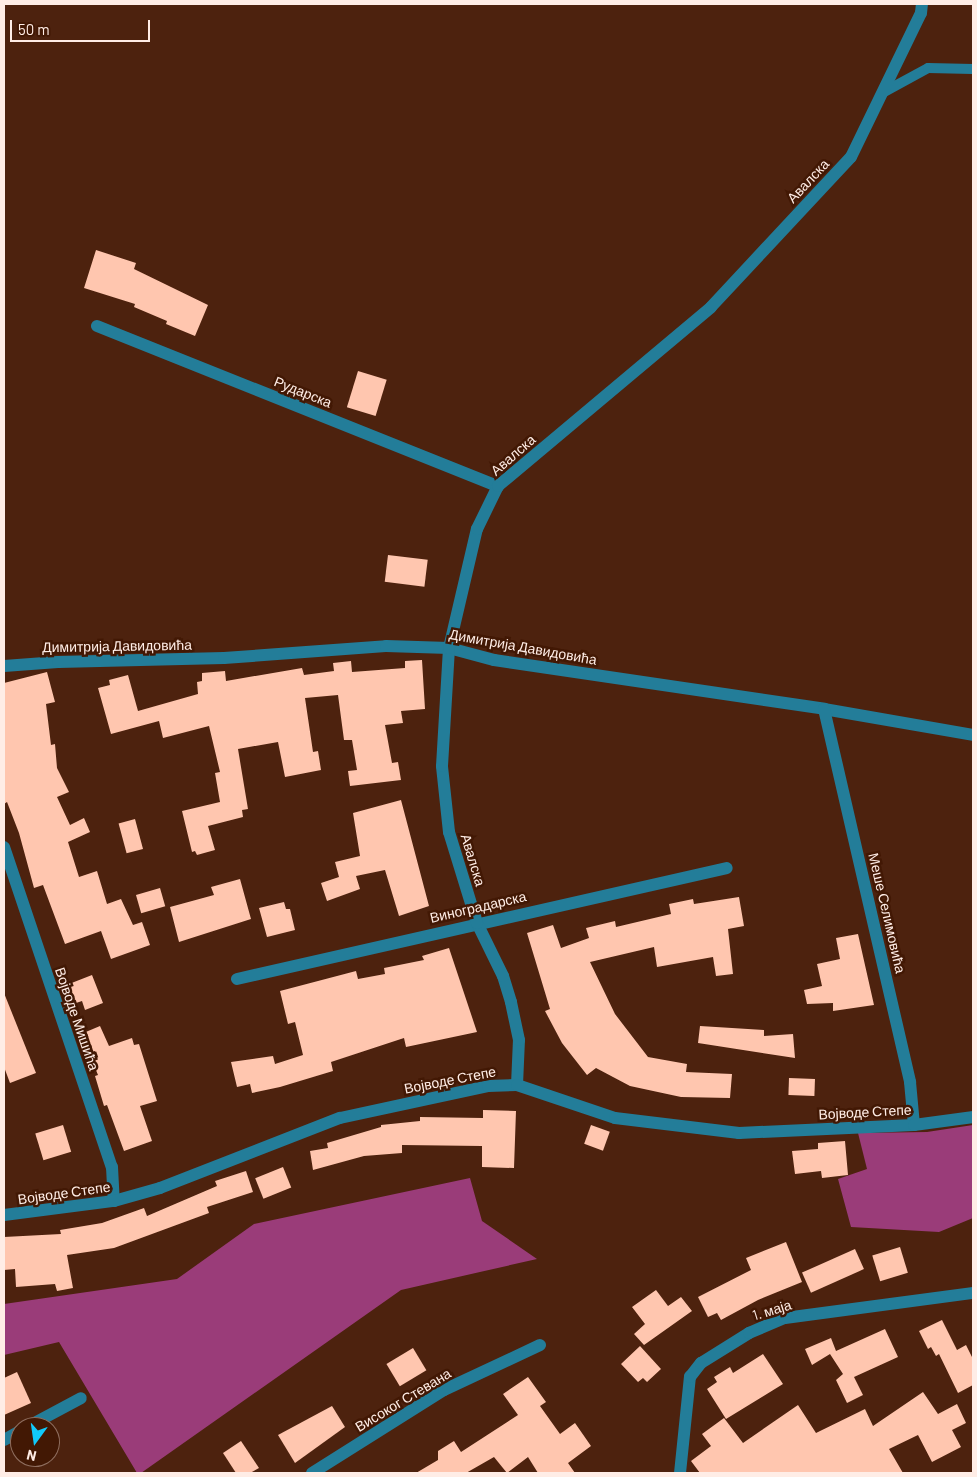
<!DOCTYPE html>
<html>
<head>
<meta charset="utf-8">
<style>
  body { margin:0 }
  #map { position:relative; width:977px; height:1477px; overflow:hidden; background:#4d220e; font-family:Barlow,sans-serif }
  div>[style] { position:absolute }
  .forest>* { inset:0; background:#9a3c79 }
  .building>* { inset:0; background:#ffc6af; transform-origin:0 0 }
  .lane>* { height:10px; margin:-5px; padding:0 5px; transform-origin:5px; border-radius:5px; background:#237d99 }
  .street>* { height:12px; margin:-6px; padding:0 6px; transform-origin:6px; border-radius:6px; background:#237d99 }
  span { translate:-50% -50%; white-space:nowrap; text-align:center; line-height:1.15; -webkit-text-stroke:5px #421804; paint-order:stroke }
  .street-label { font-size:14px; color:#ffede6 }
  .frame { position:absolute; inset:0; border:5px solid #ffede6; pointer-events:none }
  .north { position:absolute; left:10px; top:1417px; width:50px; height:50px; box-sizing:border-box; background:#421804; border:1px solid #8e6d5e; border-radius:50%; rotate:194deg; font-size:14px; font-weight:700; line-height:20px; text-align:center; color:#ffede6 }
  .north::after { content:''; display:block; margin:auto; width:18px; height:22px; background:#11cafb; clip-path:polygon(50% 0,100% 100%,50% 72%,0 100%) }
  .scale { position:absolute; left:10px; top:20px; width:140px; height:22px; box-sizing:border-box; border:2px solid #ffede6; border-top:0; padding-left:6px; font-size:15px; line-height:18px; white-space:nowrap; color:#ffede6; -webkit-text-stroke:4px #421804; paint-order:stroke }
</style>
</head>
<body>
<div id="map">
  <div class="forest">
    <div style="clip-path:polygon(973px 1125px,973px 1218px,939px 1232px,851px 1227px,838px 1179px,867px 1169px,858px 1133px,927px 1132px)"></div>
    <div style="clip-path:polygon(470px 1178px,482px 1221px,537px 1259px,401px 1290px,141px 1473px,137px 1473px,59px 1342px,4px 1355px,4px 1304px,177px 1279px,254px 1224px)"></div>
  </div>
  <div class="building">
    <div style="clip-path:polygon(96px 250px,136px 263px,134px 269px,208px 305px,195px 336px,166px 324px,167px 321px,134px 307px,135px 304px,84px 288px)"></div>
    <div style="left:358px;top:371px;width:30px;height:38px;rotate:17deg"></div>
    <div style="left:388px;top:555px;width:40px;height:27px;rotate:7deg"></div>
    <div style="clip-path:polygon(422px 660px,425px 709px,401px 711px,403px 723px,385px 725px,392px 763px,398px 762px,401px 780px,350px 786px,348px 771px,357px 770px,352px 740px,344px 740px,338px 695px,305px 698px,313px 752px,318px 751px,321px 770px,285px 777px,278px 742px,238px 749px,248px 809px,242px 810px,243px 817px,208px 826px,215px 850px,197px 855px,195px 851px,192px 852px,182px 811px,220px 802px,215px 773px,220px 772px,209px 726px,163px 738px,159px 721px,111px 734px,98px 688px,110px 685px,109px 680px,128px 675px,138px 711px,198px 694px,197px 682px,202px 681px,202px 673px,225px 671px,226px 681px,302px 668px,304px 675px,334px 671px,333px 663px,351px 661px,352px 672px,405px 668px,405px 661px)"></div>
    <div style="clip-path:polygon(47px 672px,55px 702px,46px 704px,51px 745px,55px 744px,57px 768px,69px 792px,57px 797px,70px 825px,84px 818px,90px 832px,68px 842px,79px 877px,97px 871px,107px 904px,121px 899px,133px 925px,142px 922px,150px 945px,111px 959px,101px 931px,65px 944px,43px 885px,34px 888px,19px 833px,7px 802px,4px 804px,4px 683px)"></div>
    <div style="clip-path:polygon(401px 800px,429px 906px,399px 916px,385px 870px,356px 876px,360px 889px,327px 901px,321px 883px,339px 877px,335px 862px,360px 856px,353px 813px)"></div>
    <div style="left:135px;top:819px;width:31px;height:17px;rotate:75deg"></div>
    <div style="clip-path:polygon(240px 879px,251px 919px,179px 942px,170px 907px,214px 895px,211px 887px)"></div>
    <div style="left:160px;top:888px;width:19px;height:25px;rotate:74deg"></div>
    <div style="clip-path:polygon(739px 897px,744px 926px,728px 929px,733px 974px,716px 976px,713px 957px,657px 967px,654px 947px,590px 962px,615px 1014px,648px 1057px,687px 1064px,686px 1072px,732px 1074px,730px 1098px,681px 1097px,630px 1086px,596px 1068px,587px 1075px,562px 1043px,545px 1011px,550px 1009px,527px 933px,553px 925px,561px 948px,589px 938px,586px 928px,615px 921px,616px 927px,671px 914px,669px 904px,693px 899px,694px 904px)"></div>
    <div style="clip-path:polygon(284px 902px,286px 909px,290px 909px,295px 930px,267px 937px,259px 908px)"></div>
    <div style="clip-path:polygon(858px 934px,874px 1005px,833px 1011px,833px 1003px,807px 1004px,804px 990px,822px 986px,817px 964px,840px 959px,836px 938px)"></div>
    <div style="clip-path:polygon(449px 948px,477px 1032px,406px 1047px,404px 1038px,331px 1062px,333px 1071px,280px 1087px,252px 1093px,250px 1084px,237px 1087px,231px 1062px,273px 1056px,275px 1064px,303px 1055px,295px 1022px,288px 1024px,280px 991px,356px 971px,358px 979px,385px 974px,384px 968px,424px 960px,422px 956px)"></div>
    <div style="clip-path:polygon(92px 975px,103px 1003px,85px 1010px,82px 1001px,76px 1003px,69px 984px)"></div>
    <div style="clip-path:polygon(4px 993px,36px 1073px,10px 1083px,4px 1067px)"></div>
    <div style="clip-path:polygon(100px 1026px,109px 1046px,132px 1038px,134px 1045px,139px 1044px,157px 1101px,140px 1106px,152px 1141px,124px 1151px,107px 1105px,104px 1106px,95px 1076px,98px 1075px,81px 1034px)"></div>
    <div style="clip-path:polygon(700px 1026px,764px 1030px,764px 1036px,793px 1034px,795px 1058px,698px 1043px)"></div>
    <div style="left:789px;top:1078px;width:26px;height:17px;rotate:2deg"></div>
    <div style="clip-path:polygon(483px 1110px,516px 1111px,514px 1168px,482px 1167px,482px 1146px,402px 1145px,402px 1153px,364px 1156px,313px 1170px,310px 1151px,328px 1148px,327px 1143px,381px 1127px,381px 1125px,420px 1121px,420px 1117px,483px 1118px)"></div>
    <div style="left:63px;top:1125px;width:28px;height:29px;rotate:73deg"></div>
    <div style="left:591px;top:1125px;width:20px;height:20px;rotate:20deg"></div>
    <div style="clip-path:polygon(845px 1141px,848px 1175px,822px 1178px,821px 1171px,795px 1174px,792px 1151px,818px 1149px,818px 1143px)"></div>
    <div style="left:283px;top:1167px;width:22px;height:30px;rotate:68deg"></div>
    <div style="clip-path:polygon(246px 1171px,253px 1192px,207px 1207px,209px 1213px,114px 1248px,67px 1255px,73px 1288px,57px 1291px,55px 1284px,16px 1287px,15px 1269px,4px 1270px,4px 1237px,61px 1234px,60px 1230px,102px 1223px,144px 1208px,147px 1216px,217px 1186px,215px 1181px)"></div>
    <div style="clip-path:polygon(786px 1242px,802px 1282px,758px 1300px,721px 1320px,717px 1313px,708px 1317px,698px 1297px,751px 1270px,746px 1258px)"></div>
    <div style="left:900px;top:1247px;width:27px;height:29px;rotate:73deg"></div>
    <div style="left:855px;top:1249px;width:22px;height:58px;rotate:66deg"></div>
    <div style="clip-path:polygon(656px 1290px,668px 1306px,681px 1297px,692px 1311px,644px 1345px,634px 1334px,645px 1324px,632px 1307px)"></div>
    <div style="clip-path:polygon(942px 1320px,957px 1350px,966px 1345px,973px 1359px,973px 1385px,958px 1393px,939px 1354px,936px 1356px,931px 1347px,928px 1349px,919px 1331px)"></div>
    <div style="clip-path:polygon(885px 1329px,898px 1357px,854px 1377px,863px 1395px,847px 1403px,836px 1380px,843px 1374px,830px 1354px,812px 1365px,805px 1349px,831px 1338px,836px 1351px)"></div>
    <div style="clip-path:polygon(640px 1346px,661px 1369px,647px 1382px,643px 1378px,638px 1382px,621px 1364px)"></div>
    <div style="left:413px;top:1348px;width:26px;height:31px;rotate:59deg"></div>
    <div style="clip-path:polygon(763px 1354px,783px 1384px,726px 1419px,707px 1389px,717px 1382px,714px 1377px,730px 1367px,733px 1373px)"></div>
    <div style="clip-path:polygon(17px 1372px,31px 1403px,4px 1415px,4px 1378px)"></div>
    <div style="clip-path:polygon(528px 1377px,546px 1402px,540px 1406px,560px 1434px,575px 1423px,591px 1446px,568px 1463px,575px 1473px,538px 1473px,528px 1457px,507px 1473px,494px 1457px,466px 1473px,416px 1473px,438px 1460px,438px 1451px,454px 1441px,461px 1452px,518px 1415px,503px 1394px)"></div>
    <div style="clip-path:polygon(923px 1392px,938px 1414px,957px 1404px,966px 1423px,952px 1430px,961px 1447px,932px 1462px,918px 1435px,889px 1449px,903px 1473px,700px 1473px,691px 1461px,711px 1446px,702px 1434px,724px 1418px,743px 1443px,798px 1405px,816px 1433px,865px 1409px,873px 1426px)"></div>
    <div style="clip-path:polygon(332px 1406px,345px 1427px,295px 1463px,278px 1435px)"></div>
    <div style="clip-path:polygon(241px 1441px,259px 1468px,250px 1473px,236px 1473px,223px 1453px)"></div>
  </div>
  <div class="lane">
    <div style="left:884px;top:92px;width:50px;rotate:-28.6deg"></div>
    <div style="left:928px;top:68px;width:45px;rotate:1.3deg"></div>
  </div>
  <div class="street">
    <div style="left:97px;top:326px;width:432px;rotate:21.8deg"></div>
    <div style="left:4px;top:666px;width:54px;rotate:-4.2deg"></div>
    <div style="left:58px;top:662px;width:166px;rotate:-1.4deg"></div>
    <div style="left:224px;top:658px;width:162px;rotate:-4.2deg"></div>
    <div style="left:386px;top:646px;width:63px;rotate:1.8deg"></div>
    <div style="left:449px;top:648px;width:47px;rotate:14.9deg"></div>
    <div style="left:494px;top:660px;width:334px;rotate:8.4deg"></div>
    <div style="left:824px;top:709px;width:151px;rotate:9.9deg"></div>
    <div style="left:824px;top:709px;width:383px;rotate:77deg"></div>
    <div style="left:910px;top:1082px;width:43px;rotate:84.7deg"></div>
    <div style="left:4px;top:847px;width:338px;rotate:71.4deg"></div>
    <div style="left:112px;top:1167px;width:34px;rotate:87deg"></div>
    <div style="left:237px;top:979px;width:502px;rotate:-12.76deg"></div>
    <div style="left:517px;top:1085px;width:45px;rotate:-87.5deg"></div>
    <div style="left:519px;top:1040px;width:39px;rotate:-102deg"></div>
    <div style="left:511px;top:1002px;width:27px;rotate:-107deg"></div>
    <div style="left:503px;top:976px;width:59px;rotate:-116.1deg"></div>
    <div style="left:477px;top:923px;width:95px;rotate:-107.1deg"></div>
    <div style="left:449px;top:832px;width:66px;rotate:-96.1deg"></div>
    <div style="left:442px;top:766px;width:118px;rotate:-86.6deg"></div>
    <div style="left:449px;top:648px;width:122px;rotate:-76.8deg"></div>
    <div style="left:477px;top:529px;width:48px;rotate:-64deg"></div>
    <div style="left:498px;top:486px;width:278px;rotate:-40deg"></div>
    <div style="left:711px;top:307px;width:205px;rotate:-47deg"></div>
    <div style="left:851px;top:157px;width:160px;rotate:-64.1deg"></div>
    <div style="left:921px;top:13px;width:9px;rotate:-84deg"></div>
    <div style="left:4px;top:1215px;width:111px;rotate:-7.3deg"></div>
    <div style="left:114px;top:1201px;width:48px;rotate:-15.8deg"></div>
    <div style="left:160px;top:1188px;width:193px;rotate:-21.3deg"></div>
    <div style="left:340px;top:1118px;width:151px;rotate:-12.2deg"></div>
    <div style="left:488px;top:1086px;width:29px;rotate:-2deg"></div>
    <div style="left:517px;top:1085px;width:103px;rotate:18.6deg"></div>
    <div style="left:615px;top:1118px;width:125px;rotate:6.9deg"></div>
    <div style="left:739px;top:1133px;width:175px;rotate:-2.6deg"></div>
    <div style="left:914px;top:1125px;width:60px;rotate:-7.7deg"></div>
    <div style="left:27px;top:1427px;width:61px;rotate:-28.2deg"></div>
    <div style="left:4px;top:1440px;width:18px;rotate:-29deg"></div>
    <div style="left:312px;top:1473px;width:156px;rotate:-32.2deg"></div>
    <div style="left:444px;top:1390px;width:106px;rotate:-25.1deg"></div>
    <div style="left:680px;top:1473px;width:97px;rotate:-84.1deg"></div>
    <div style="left:690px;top:1377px;width:18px;rotate:-52deg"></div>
    <div style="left:701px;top:1363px;width:57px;rotate:-32deg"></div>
    <div style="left:749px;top:1333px;width:39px;rotate:-23deg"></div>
    <div style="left:785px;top:1318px;width:190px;rotate:-7.6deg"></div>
  </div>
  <div class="street-label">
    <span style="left:808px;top:181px;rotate:-47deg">Авалска</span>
    <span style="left:303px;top:392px;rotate:22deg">Рударска</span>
    <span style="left:513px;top:455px;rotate:-41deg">Авалска</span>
    <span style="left:117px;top:646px;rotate:-1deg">Димитрија Давидовића</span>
    <span style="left:523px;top:647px;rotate:10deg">Димитрија Давидовића</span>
    <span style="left:473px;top:860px;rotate:73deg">Авалска</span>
    <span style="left:478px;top:907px;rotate:-13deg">Виноградарска</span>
    <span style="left:887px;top:913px;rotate:77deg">Меше Селимовића</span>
    <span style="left:77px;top:1019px;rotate:71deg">Војводе Мишића</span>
    <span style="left:450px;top:1080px;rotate:-11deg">Војводе Степе</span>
    <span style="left:865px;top:1112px;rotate:-3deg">Војводе Степе</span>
    <span style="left:64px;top:1193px;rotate:-8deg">Војводе Степе</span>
    <span style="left:772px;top:1310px;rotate:-17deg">1. маја</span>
    <span style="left:403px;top:1400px;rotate:-31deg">Високог Стевана</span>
  </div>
  <div class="frame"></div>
  <div class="north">N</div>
  <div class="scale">50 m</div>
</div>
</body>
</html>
